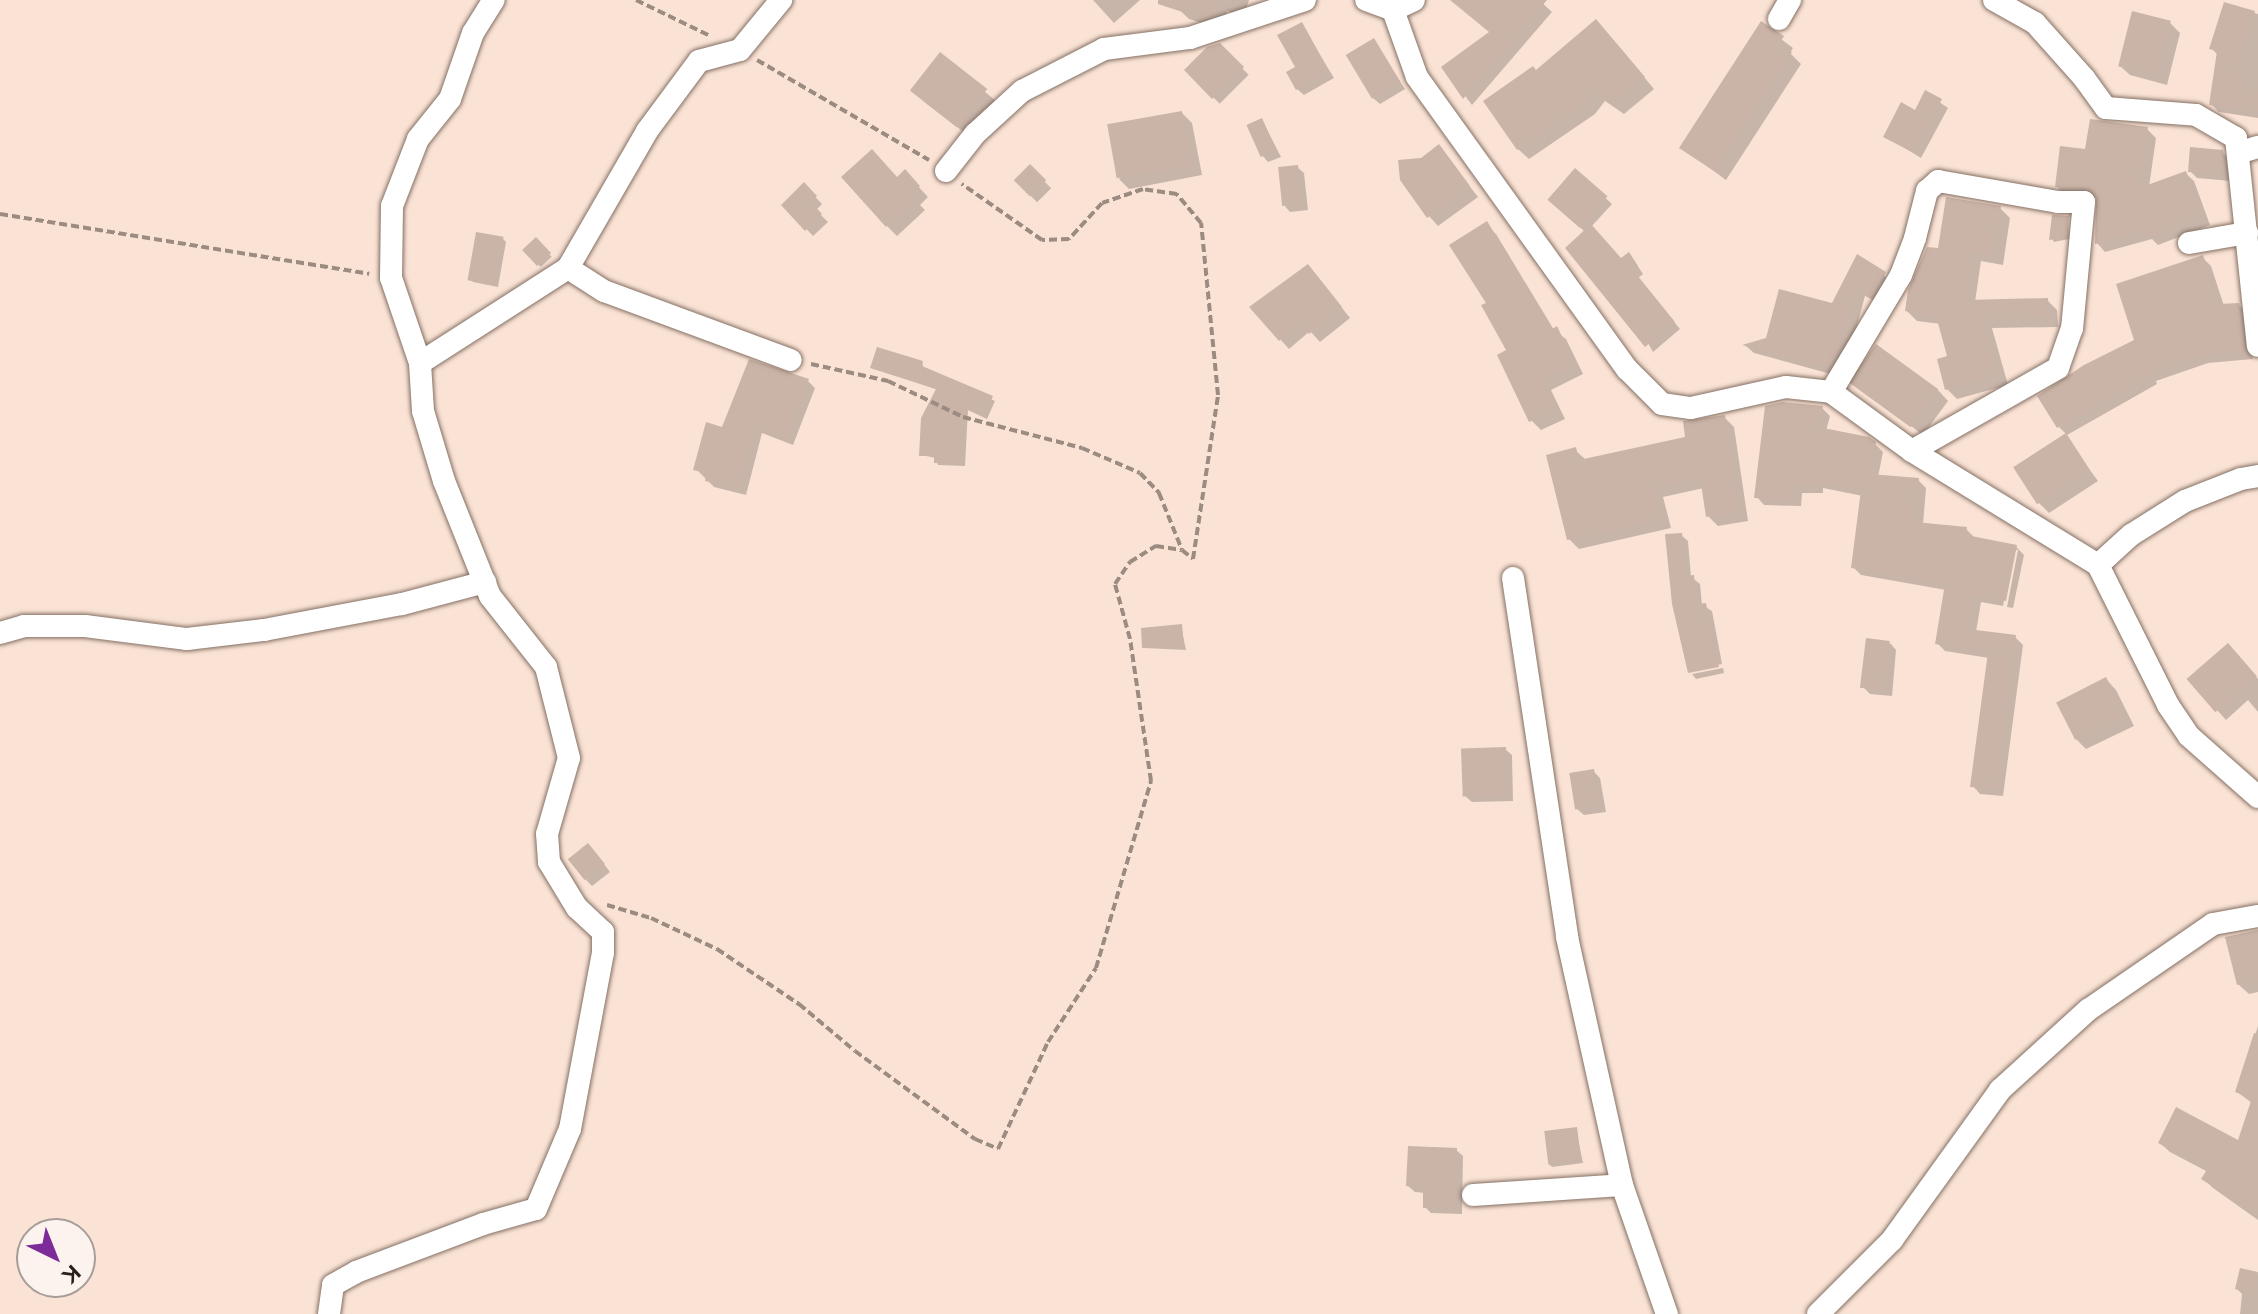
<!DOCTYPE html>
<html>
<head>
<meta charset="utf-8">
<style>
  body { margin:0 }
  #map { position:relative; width:2258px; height:1314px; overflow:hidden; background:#fae3d5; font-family:Helvetica,sans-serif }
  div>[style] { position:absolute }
  .shadow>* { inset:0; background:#0003; transform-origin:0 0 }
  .building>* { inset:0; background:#cab4a7; transform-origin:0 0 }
  .path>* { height:4px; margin-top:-2px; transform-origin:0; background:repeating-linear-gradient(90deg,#9b8b81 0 8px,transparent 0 12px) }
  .roads { filter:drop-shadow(0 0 2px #847064) drop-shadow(0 0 2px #847064) }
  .street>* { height:22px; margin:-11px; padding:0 11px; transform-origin:11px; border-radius:11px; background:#fff }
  span { translate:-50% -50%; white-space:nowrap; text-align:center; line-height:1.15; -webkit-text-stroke:6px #fcf3ee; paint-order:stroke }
  .north { position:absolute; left:16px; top:1218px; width:80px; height:80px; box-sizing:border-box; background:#fcf3ee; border:2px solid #a79e99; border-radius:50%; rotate:137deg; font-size:22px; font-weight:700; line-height:32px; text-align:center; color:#271f1a }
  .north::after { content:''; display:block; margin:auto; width:28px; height:36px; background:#7e2b9a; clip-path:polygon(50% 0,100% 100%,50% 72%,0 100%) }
</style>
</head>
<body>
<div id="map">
  <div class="shadow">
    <div style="clip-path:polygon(1093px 0,1140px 0,1114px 23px)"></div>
    <div style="clip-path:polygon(1169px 0,1249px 0,1244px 16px,1227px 11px,1223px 24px,1215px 27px,1189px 19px)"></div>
    <div style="clip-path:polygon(1455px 0,1539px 0,1552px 12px,1472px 105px,1443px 67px,1491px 33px)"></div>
    <div style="clip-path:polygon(2225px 4px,2258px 14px,2258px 118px,2219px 112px,2211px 104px,2218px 55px,2212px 49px)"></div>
    <div style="clip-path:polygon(2170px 23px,2180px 33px,2167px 85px,2130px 75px,2119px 65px)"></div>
    <div style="clip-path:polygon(1301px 24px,1334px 78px,1304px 95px,1297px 89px)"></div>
    <div style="clip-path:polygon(1761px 24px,1793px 48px,1790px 53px,1801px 64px,1726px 180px,1681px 147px)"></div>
    <div style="clip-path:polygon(1606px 32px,1654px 89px,1624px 114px,1605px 101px,1595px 114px,1529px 159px,1518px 149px,1536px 72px)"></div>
    <div style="clip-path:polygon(1374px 41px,1405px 89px,1380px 104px,1373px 98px)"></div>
    <div style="left:1219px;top:45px;width:42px;height:41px;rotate:45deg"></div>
    <div style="clip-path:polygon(940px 55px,996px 101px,969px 136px,923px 101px)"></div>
    <div style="clip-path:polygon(1926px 93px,1948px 108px,1921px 158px,1885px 136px,1916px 112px)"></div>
    <div style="clip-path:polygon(1182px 113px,1192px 123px,1202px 175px,1129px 189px,1119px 179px)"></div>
    <div style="clip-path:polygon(1262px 120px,1281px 157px,1268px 162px,1262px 155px)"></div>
    <div style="clip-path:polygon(2147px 129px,2156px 138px,2149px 187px,2185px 173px,2194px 181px,2210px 225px,2158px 245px,2152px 239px,2105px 252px,2097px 243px,2098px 198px,2066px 195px,2057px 187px,2087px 151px)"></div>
    <div style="clip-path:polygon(1439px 147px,1478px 197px,1438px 226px,1429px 216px,1422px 160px)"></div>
    <div style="clip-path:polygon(2222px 152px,2229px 159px,2231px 181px,2197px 178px,2190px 171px)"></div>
    <div style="left:1030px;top:167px;width:30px;height:20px;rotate:45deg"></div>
    <div style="clip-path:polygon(1297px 167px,1304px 173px,1308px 210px,1290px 212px,1284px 205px)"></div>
    <div style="clip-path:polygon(1576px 171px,1612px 204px,1591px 227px,1622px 260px,1635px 262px,1643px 274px,1638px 278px,1680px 329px,1653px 352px,1585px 232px,1550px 199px)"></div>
    <div style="clip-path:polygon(905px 172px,928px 197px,920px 205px,925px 210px,897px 236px,887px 226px,897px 179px)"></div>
    <div style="clip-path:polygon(804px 185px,822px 204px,816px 210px,828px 222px,813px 236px,784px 205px)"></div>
    <div style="clip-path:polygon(2000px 208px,2010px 218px,2003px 265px,1981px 261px,1975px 302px,2047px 300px,2057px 310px,2058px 327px,1992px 328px,2008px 385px,1957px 399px,1947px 389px,1950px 358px,1941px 324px,1917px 321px,1907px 311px,1939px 251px)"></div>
    <div style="clip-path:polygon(2068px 218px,2069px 239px,2054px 242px,2052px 239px)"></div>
    <div style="clip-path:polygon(1486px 224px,1496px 234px,1554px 330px,1566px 339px,1583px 374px,1551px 390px,1565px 419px,1541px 430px,1531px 420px,1509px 351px)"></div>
    <div style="clip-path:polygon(503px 239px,506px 242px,498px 287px,473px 282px,470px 279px)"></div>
    <div style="left:536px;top:240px;width:23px;height:15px;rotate:47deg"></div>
    <div style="clip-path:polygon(1858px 257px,1894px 283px,1881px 304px,1865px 296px,1847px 362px,1838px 376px,1754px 353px,1746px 346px,1767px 339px,1833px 305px)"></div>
    <div style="clip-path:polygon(2203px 258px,2211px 266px,2224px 306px,2239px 305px,2247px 313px,2253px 359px,2208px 363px,2156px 381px,2157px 384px,2067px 435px,2059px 427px,2137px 341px)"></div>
    <div style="clip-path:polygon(1317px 276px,1350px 318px,1320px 342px,1310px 331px,1289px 349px,1280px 339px)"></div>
    <div style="clip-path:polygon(922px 363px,924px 369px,995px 401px,987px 419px,968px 410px,965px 466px,938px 465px,936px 458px,921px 455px,938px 390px,872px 367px)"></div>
    <div style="clip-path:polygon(808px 381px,815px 388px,793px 445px,762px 433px,746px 495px,714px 487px,696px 469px,723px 429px)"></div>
    <div style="clip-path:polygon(1855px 384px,1938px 390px,1948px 401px,1923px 435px)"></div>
    <div style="clip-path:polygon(1783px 404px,1822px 408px,1830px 416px,1826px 431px,1875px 444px,1883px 452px,1878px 477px,1918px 480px,1926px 488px,1923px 525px,1966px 529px,1974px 537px,2016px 547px,2024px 555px,2013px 608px,2007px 607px,2018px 550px,2014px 550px,2003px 606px,1981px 602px,1976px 632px,2015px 637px,2023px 645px,2003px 796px,1980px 794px,1973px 786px,1989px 658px,1945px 651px,1937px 643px,1946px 590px,1861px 575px,1853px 567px,1863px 496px,1823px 488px,1823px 493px,1802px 493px,1801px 506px,1764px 505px,1757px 497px)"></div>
    <div style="clip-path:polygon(1724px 417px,1734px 427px,1748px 521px,1718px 526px,1708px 516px,1704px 488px,1663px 497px,1671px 528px,1579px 549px,1569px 539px,1575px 450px,1586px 460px,1687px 438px)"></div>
    <div style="clip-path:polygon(2065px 436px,2098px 481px,2049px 513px,2039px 503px)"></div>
    <div style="clip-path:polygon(1681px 535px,1688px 541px,1691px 577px,1700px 584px,1702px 605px,1712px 611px,1722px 664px,1692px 670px,1692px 674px)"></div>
    <div style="clip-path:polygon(1181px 626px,1186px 650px,1144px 648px)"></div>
    <div style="clip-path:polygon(1890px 643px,1896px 650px,1892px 696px,1870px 694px,1863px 687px)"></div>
    <div style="clip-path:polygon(2236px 655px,2258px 679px,2258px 712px,2248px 700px,2226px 720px,2190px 680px)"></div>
    <div style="clip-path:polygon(1723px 668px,1724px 673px,1696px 679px,1692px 674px)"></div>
    <div style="clip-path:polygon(2106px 679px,2116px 690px,2134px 726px,2086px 749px,2076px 739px,2058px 703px)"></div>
    <div style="clip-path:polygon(1505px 749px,1512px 755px,1513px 801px,1472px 802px,1465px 796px)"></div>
    <div style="clip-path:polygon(1594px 772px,1600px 778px,1606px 812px,1584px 815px,1577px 809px)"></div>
    <div style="clip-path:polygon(595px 852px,610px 872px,592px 886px,586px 880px)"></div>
    <div style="clip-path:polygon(2258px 931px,2258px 992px,2249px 994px,2238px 984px)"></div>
    <div style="clip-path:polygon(2258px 1026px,2258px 1220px,2213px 1188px,2203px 1178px,2208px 1172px,2170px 1152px,2160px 1143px,2240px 1143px,2252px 1103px,2237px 1092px)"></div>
    <div style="clip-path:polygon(1576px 1129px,1583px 1163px,1552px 1167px,1549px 1164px)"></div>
    <div style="clip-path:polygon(1456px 1150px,1463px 1156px,1462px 1214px,1431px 1213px,1425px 1207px,1425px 1193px,1415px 1192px,1408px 1186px)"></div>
    <div style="clip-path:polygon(2242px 1270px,2258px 1274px,2258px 1314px,2240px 1314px,2242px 1294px,2237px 1289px)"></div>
  </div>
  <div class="building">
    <div style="clip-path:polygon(1158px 0,1219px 0,1214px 15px,1204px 19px,1158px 4px)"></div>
    <div style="clip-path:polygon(1450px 0,1547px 0,1463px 99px,1441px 67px,1489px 32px)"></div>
    <div style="clip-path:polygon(2224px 2px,2255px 11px,2236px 74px,2245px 75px,2243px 89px,2258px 91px,2258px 112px,2209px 105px,2217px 51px,2209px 49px)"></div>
    <div style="left:2132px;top:11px;width:40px;height:57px;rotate:14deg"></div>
    <div style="clip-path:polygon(1596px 19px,1645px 77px,1613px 104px,1594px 92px,1585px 104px,1517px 150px,1483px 101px,1533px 66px,1536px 70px)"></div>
    <div style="clip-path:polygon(1761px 21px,1784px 36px,1779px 44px,1792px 52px,1714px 171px,1679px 148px)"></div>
    <div style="clip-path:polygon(1302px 22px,1329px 71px,1296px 90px,1286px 72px,1295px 67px,1277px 35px)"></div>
    <div style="left:1374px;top:38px;width:51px;height:33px;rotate:59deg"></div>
    <div style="clip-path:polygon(1220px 43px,1244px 67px,1212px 99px,1184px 70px,1207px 47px)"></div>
    <div style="left:940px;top:52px;width:60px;height:49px;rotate:38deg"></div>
    <div style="clip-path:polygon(1925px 90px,1942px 99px,1914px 153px,1883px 137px,1901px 102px,1915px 110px)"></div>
    <div style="left:1182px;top:111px;width:55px;height:76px;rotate:80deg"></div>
    <div style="left:1262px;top:118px;width:35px;height:17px;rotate:66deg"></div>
    <div style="clip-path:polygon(2090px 119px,2148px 127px,2139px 188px,2186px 171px,2203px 216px,2148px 237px,2145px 231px,2095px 244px,2096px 195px,2085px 188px,2055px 187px,2060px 146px,2085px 149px)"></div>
    <div style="clip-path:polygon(1439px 144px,1470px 186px,1427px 218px,1400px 180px,1398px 160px,1421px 158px)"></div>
    <div style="clip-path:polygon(2190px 147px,2223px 150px,2226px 175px,2188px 172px)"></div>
    <div style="clip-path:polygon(872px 149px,897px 177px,905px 169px,920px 186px,911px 194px,916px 200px,886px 227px,841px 177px)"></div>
    <div style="left:1030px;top:164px;width:23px;height:23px;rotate:45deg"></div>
    <div style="left:1298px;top:165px;width:39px;height:20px;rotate:84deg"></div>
    <div style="left:1575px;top:168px;width:43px;height:42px;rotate:41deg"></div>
    <div style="clip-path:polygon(804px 182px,817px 196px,811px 202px,822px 214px,805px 231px,781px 205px)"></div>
    <div style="clip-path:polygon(1946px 197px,2001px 206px,1993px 256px,1972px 252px,1965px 300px,2048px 298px,2049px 318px,1983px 319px,1999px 376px,1945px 390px,1937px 359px,1947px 356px,1936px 316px,1905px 311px,1908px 290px,1927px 247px,1938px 248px)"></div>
    <div style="clip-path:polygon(2052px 215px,2069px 216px,2067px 237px,2049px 240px)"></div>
    <div style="clip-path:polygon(1487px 221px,1552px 329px,1557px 326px,1575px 364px,1543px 379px,1557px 409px,1529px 422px,1497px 355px,1506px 350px,1481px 305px,1486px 303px,1449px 245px)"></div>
    <div style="clip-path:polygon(1591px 224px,1621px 258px,1629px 252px,1638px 266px,1633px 270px,1675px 322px,1645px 347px,1565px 248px)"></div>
    <div style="left:476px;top:232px;width:28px;height:49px;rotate:10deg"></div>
    <div style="left:536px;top:237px;width:22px;height:19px;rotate:47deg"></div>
    <div style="clip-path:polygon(1857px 254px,1886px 272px,1872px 297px,1856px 289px,1838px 352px,1829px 368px,1742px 345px,1766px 338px,1779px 289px,1832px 303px)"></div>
    <div style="clip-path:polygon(2203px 255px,2219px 304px,2239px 303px,2246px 352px,2200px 356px,2149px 373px,2151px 376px,2057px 428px,2037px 396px,2084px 365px,2134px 340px,2116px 284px)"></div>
    <div style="clip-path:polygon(1308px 264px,1342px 307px,1309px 334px,1300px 323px,1279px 341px,1249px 307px)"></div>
    <div style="left:1876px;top:344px;width:77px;height:47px;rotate:36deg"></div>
    <div style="clip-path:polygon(877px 347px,923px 361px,922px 366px,993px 396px,984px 417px,966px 409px,963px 464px,934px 463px,934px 456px,919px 456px,921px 418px,936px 389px,870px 368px)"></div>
    <div style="clip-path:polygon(749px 359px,809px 379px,786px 439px,755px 427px,739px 489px,705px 481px,707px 473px,693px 470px,706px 422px,722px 427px)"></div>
    <div style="clip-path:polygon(1783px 402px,1823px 406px,1818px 427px,1869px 437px,1876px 442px,1870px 474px,1919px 478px,1915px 522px,1967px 527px,1966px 535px,2017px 545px,2006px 601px,1973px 595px,1968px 629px,2016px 635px,1996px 789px,1970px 787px,1988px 652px,1935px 644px,1945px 584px,1851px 568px,1861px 490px,1816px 482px,1816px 486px,1794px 486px,1794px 499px,1754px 498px,1765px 406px)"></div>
    <div style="clip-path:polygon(1725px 415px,1739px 512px,1706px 517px,1700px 477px,1655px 487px,1662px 519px,1567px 540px,1546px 455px,1576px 447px,1579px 460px,1685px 437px,1683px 421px)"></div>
    <div style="left:2066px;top:433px;width:44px;height:63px;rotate:57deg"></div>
    <div style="clip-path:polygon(1682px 533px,1686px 576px,1694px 575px,1697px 604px,1706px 603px,1719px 667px,1688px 673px,1672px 604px,1665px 534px)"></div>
    <div style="clip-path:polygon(1182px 624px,1184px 648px,1142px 648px,1141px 628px)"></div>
    <div style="left:1866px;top:638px;width:24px;height:50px;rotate:7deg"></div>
    <div style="left:2228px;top:643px;width:44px;height:55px;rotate:49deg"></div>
    <div style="left:2106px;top:677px;width:42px;height:56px;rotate:63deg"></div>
    <div style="left:1506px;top:747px;width:48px;height:45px;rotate:88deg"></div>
    <div style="left:1594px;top:769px;width:37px;height:25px;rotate:81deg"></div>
    <div style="left:588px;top:843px;width:27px;height:26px;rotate:51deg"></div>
    <div style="clip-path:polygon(2258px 930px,2258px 980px,2237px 985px,2225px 937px)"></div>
    <div style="clip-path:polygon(2254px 1033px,2258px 1034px,2258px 1216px,2201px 1179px,2208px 1168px,2158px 1143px,2176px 1107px,2238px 1140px,2252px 1098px,2235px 1092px)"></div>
    <div style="left:1577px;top:1127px;width:34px;height:33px;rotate:83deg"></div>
    <div style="clip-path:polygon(1408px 1146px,1457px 1148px,1456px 1208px,1423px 1208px,1423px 1188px,1406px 1186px)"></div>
    <div style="clip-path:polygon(2240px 1268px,2258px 1272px,2255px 1295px,2235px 1289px)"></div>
  </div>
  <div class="path">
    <div style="left:636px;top:0;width:82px;rotate:25.9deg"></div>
    <div style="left:757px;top:60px;width:199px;rotate:30.2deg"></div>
    <div style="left:0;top:214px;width:374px;rotate:9.2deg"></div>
    <div style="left:811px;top:364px;width:79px;rotate:12.4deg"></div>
    <div style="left:888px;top:381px;width:83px;rotate:25.6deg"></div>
    <div style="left:963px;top:417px;width:123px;rotate:14.6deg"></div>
    <div style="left:1082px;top:448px;width:63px;rotate:23.3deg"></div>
    <div style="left:1140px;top:473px;width:28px;rotate:46deg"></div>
    <div style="left:1159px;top:493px;width:61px;rotate:68deg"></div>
    <div style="left:1182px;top:550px;width:14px;rotate:39deg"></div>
    <div style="left:1193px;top:559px;width:166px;rotate:-81.3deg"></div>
    <div style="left:1218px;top:395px;width:173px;rotate:-95.6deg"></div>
    <div style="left:1201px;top:223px;width:38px;rotate:-130deg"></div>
    <div style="left:1177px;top:194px;width:34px;rotate:-172deg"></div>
    <div style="left:1143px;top:189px;width:43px;rotate:161.1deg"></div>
    <div style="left:1102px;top:203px;width:49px;rotate:132.5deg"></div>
    <div style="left:1069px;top:239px;width:27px;rotate:178deg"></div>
    <div style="left:1042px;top:240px;width:98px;rotate:-145deg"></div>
    <div style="left:607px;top:905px;width:46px;rotate:16.5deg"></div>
    <div style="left:651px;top:918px;width:73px;rotate:25.2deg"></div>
    <div style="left:717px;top:949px;width:99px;rotate:33.9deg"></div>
    <div style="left:799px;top:1004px;width:73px;rotate:40deg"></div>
    <div style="left:855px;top:1051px;width:149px;rotate:36.3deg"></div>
    <div style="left:975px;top:1139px;width:25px;rotate:23deg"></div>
    <div style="left:998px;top:1149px;width:118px;rotate:-65deg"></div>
    <div style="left:1048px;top:1042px;width:88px;rotate:-57deg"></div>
    <div style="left:1096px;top:968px;width:195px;rotate:-73.6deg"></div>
    <div style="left:1151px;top:781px;width:144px;rotate:-98.4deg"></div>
    <div style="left:1130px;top:639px;width:57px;rotate:-105.3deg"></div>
    <div style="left:1115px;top:584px;width:27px;rotate:-56deg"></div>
    <div style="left:1130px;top:562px;width:31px;rotate:-32deg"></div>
    <div style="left:1156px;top:546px;width:26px;rotate:9deg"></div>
  </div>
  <div class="roads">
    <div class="street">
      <div style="left:1366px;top:0;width:29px;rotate:20deg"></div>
      <div style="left:1393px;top:10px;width:23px;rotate:-25deg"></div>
      <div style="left:1994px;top:0;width:47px;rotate:29.3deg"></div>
      <div style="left:2035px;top:23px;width:74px;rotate:48.3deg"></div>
      <div style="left:2084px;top:78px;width:37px;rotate:54deg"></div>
      <div style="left:2106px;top:108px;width:90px;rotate:4.4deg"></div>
      <div style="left:2196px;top:115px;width:46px;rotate:29.9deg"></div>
      <div style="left:2236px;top:138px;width:209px;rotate:84deg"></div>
      <div style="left:1393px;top:10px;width:71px;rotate:70.3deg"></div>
      <div style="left:1417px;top:77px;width:360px;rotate:54.3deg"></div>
      <div style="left:1627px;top:369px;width:49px;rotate:45deg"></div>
      <div style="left:1662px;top:404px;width:29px;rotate:8deg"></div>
      <div style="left:1691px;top:408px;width:97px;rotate:-12.5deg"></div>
      <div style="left:1786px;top:387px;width:45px;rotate:6.3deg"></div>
      <div style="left:1831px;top:392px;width:100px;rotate:36.1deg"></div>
      <div style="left:1912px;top:451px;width:218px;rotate:31.5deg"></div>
      <div style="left:2098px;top:565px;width:157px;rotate:63.4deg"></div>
      <div style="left:2168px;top:705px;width:37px;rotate:56deg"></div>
      <div style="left:2189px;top:736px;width:92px;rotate:41.5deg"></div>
      <div style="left:1779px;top:19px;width:22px;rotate:-60deg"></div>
      <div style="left:2238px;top:153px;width:21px;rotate:-17deg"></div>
      <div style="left:946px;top:171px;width:47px;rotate:-51.9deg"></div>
      <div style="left:975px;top:134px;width:64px;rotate:-42.5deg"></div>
      <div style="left:1022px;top:91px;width:92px;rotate:-27.1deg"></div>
      <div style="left:1104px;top:49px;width:87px;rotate:-7.3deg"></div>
      <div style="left:1190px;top:38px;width:121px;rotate:-18.3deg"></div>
      <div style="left:2189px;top:243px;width:59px;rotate:-9.8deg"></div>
      <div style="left:568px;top:268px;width:43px;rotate:32.6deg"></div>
      <div style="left:604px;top:291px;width:199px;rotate:20.3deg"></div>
      <div style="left:420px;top:363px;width:176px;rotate:-32.7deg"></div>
      <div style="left:568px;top:268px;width:158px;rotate:-60deg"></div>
      <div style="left:647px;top:131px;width:87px;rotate:-53.4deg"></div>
      <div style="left:699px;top:61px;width:42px;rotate:-15deg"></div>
      <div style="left:740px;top:50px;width:65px;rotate:-50.6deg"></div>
      <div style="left:1831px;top:392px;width:136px;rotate:-59.1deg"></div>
      <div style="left:1901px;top:275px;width:40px;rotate:-69deg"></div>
      <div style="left:1915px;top:238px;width:49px;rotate:-75.7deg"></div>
      <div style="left:1927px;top:191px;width:15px;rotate:-42deg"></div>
      <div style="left:1938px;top:181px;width:122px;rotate:9.9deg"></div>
      <div style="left:2058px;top:202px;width:26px"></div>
      <div style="left:2084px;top:202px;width:127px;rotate:95.4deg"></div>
      <div style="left:2072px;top:328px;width:42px;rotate:109.3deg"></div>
      <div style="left:2058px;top:368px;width:168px;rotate:150.4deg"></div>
      <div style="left:2098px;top:565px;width:45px;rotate:-42.3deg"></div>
      <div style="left:2131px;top:535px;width:64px;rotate:-32.2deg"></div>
      <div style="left:2185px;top:501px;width:60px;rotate:-21.4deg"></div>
      <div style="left:2241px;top:479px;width:17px;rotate:-10deg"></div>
      <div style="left:1513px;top:578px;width:363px;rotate:81.4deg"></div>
      <div style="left:1567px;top:937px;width:254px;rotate:77.5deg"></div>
      <div style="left:1622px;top:1185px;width:137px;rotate:70.8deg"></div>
      <div style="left:0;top:633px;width:25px;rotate:-16deg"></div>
      <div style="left:24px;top:626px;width:61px"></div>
      <div style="left:85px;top:626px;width:103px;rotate:7.3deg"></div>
      <div style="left:187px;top:639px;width:78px;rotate:-6.7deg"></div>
      <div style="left:264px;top:630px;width:140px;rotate:-10.7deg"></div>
      <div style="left:402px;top:604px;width:86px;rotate:-14.8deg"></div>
      <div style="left:1473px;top:1195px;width:149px;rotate:-3.8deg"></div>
      <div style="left:329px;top:1314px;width:29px;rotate:-82deg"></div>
      <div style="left:333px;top:1285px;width:26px;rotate:-29deg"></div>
      <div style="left:356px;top:1272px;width:136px;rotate:-20.7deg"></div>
      <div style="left:483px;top:1224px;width:55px;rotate:-15.8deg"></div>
      <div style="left:536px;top:1209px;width:87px;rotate:-67deg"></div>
      <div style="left:570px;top:1129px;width:179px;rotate:-79.4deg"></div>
      <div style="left:603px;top:953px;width:21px;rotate:-90deg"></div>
      <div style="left:603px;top:932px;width:35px;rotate:-137deg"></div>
      <div style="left:577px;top:908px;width:54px;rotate:-121.3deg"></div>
      <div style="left:549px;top:862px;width:28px;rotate:-94deg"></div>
      <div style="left:547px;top:834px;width:79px;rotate:-73.9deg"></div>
      <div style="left:569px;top:758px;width:94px;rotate:-104.2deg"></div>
      <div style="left:546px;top:667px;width:90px;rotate:-128.3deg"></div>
      <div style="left:490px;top:596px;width:124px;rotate:-111.8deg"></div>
      <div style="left:444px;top:481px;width:73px;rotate:-106.7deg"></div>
      <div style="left:423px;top:411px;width:48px;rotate:-93.6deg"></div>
      <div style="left:420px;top:363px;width:90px;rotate:-108.8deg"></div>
      <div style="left:391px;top:278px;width:72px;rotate:-89.2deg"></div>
      <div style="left:392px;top:206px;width:72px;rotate:-68.8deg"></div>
      <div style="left:418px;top:139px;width:51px;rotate:-51.3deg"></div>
      <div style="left:450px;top:99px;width:70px;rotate:-70.8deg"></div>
      <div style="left:473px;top:33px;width:39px;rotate:-58deg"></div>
      <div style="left:1818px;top:1314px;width:105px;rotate:-45deg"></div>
      <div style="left:1892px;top:1240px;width:185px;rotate:-54.2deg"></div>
      <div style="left:2000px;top:1090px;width:119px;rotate:-42.3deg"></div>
      <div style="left:2088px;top:1010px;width:152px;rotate:-34.5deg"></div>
      <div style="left:2213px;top:924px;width:46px;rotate:-10.1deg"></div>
    </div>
  </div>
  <div class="north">K</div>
</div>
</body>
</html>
